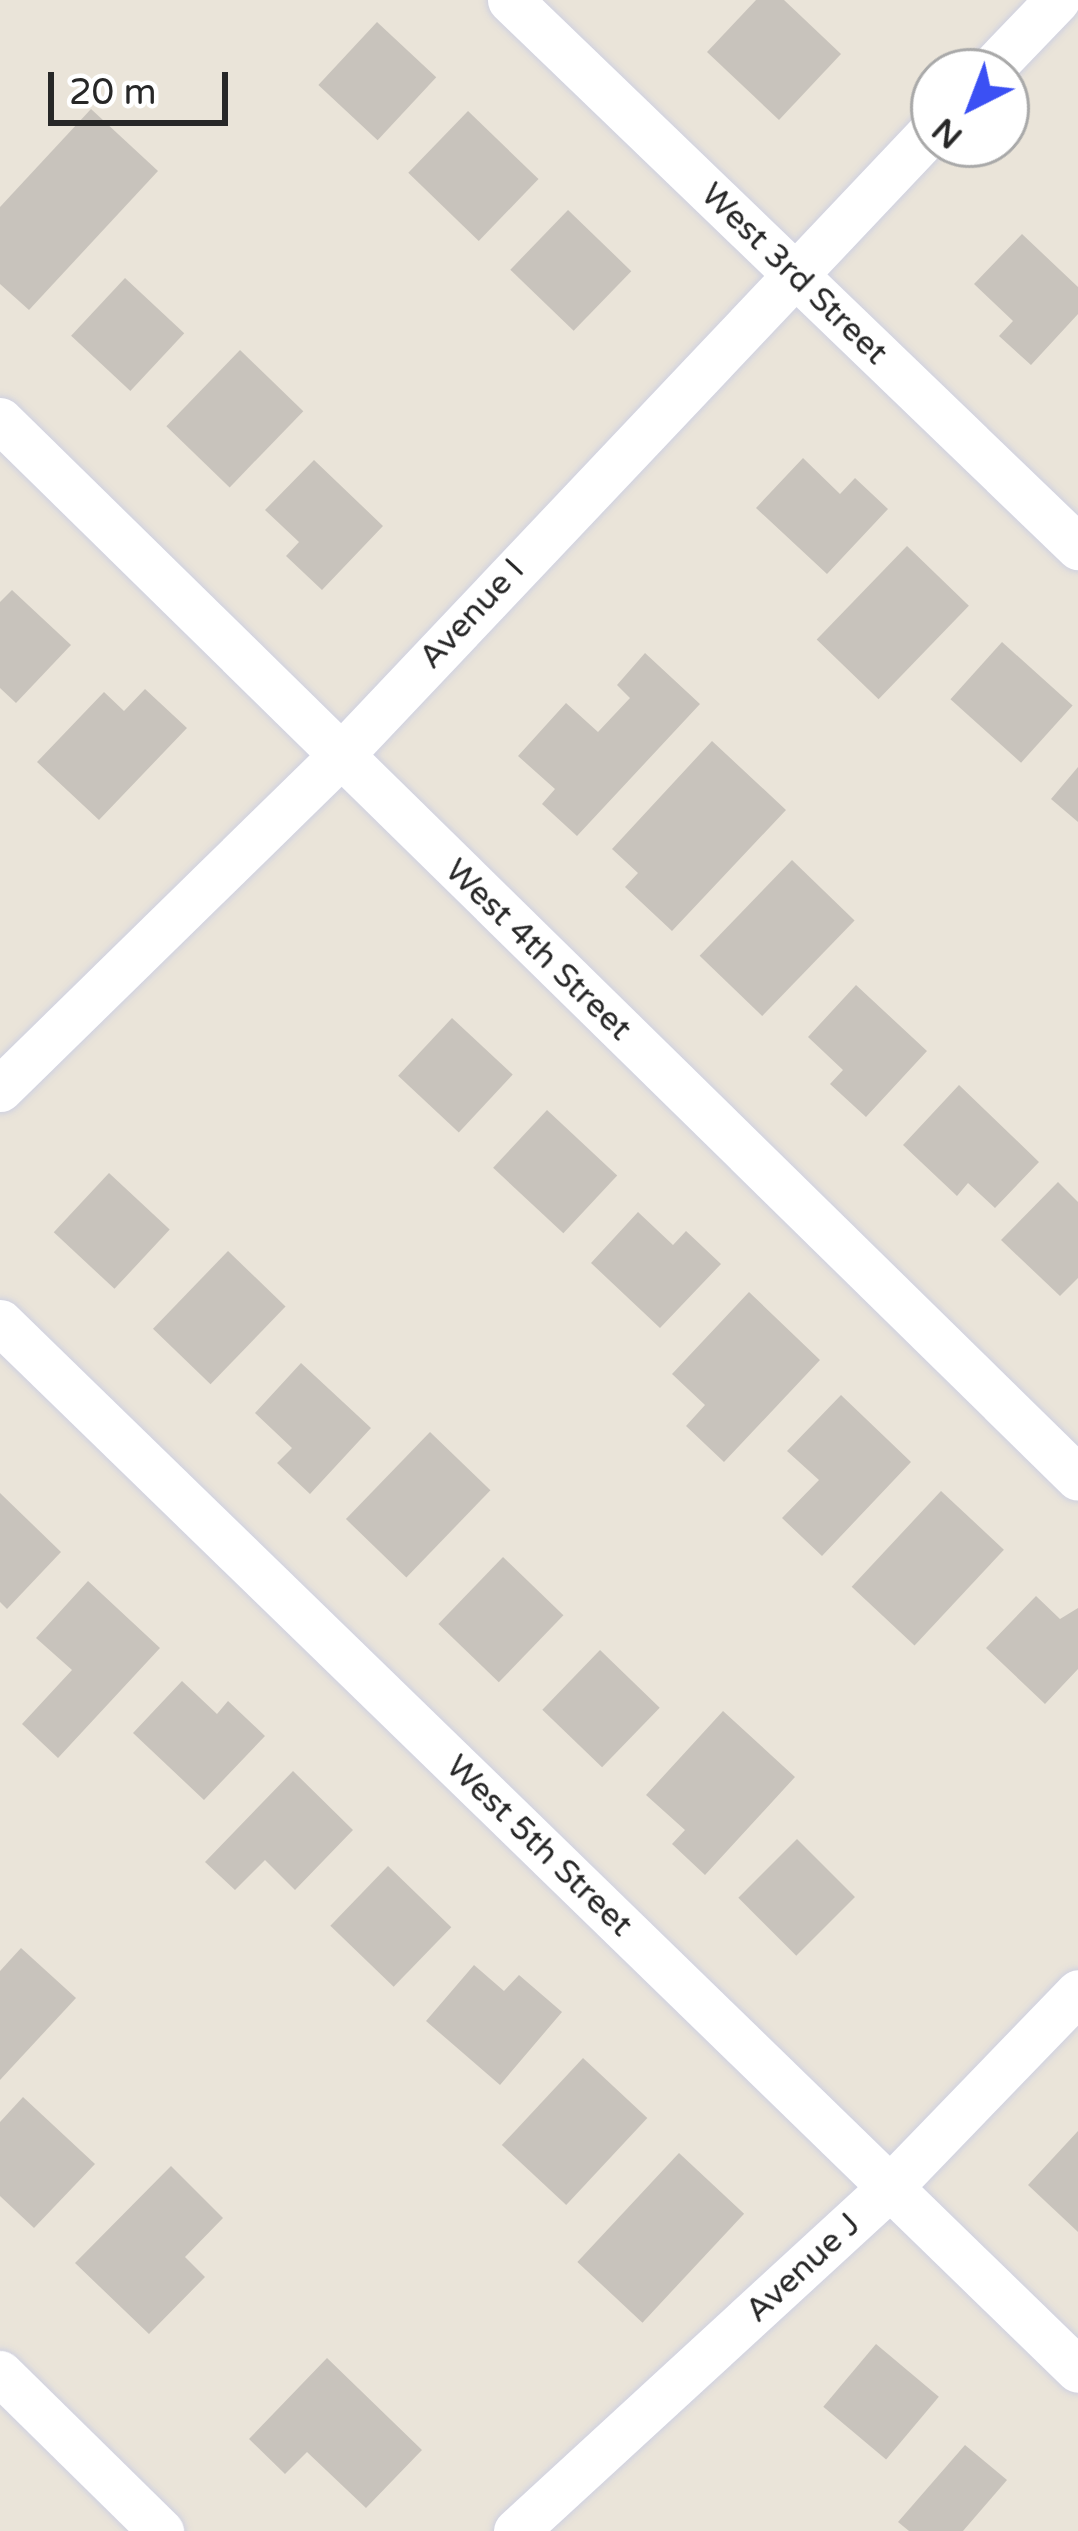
<!DOCTYPE html>
<html>
<head>
<meta charset="utf-8">
<style>
  body { margin:0 }
  #map { position:relative; width:1078px; height:2531px; overflow:hidden; background:#eae4d9; font-family:"Varela Round",sans-serif }
  div>[style] { position:absolute }
  .building>* { inset:0; background:#c8c3bc; transform-origin:0 0 }
  .roads { filter:drop-shadow(0 0 3px #ced0e0) drop-shadow(0 0 3px #ced0e0) }
  .minor>* { height:45px; margin:-22.5px; padding:0 22.5px; transform-origin:22.5px; border-radius:22.5px; background:#fff }
  span { translate:-50% -50%; white-space:nowrap; text-align:center; line-height:1.15; -webkit-text-stroke:10px #fff; paint-order:stroke }
  .street-label { font-size:33px; color:#272727 }
  .north { position:absolute; left:910px; top:48px; width:120px; height:120px; box-sizing:border-box; background:#fff; border:3px solid #a9a9a9; border-radius:50%; rotate:222deg; font-size:33px; font-weight:700; line-height:48px; text-align:center; color:#272727 }
  .north::after { content:''; display:block; margin:auto; width:42px; height:54px; background:#3b50f4; clip-path:polygon(50% 0,100% 100%,50% 72%,0 100%) }
  .scale { position:absolute; left:48px; top:72px; width:180px; height:54px; box-sizing:border-box; border:6px solid #272727; border-top:0; padding-left:15px; font-size:36px; line-height:42px; white-space:nowrap; color:#272727; -webkit-text-stroke:9px #fff; paint-order:stroke }
</style>
</head>
<body>
<div id="map">
  <div class="building">
    <div style="clip-path:polygon(756px 0,784px 0,841px 54px,779px 120px,707px 52px)"></div>
    <div style="left:377px;top:22px;width:81px;height:86px;rotate:43deg"></div>
    <div style="clip-path:polygon(91px 109px,158px 171px,29px 310px,0 284px,0 207px)"></div>
    <div style="left:468px;top:111px;width:98px;height:86px;rotate:44deg"></div>
    <div style="left:568px;top:210px;width:88px;height:83px;rotate:44deg"></div>
    <div style="clip-path:polygon(1022px 234px,1078px 287px,1078px 314px,1031px 365px,999px 336px,1013px 321px,974px 284px)"></div>
    <div style="left:125px;top:278px;width:81px;height:79px;rotate:43deg"></div>
    <div style="left:240px;top:350px;width:88px;height:106px;rotate:44deg"></div>
    <div style="clip-path:polygon(803px 458px,840px 494px,855px 478px,888px 509px,827px 574px,756px 508px)"></div>
    <div style="clip-path:polygon(314px 460px,383px 526px,322px 590px,286px 556px,299px 542px,265px 510px)"></div>
    <div style="left:907px;top:546px;width:86px;height:130px;rotate:44deg"></div>
    <div style="clip-path:polygon(12px 590px,71px 645px,16px 703px,0 688px,0 602px)"></div>
    <div style="left:1002px;top:642px;width:95px;height:77px;rotate:42deg"></div>
    <div style="clip-path:polygon(645px 653px,700px 704px,577px 836px,542px 804px,555px 789px,518px 756px,566px 703px,598px 732px,630px 698px,617px 685px)"></div>
    <div style="clip-path:polygon(145px 689px,187px 728px,99px 820px,37px 762px,104px 692px,124px 711px)"></div>
    <div style="clip-path:polygon(712px 741px,786px 810px,672px 931px,625px 887px,638px 873px,612px 849px)"></div>
    <div style="clip-path:polygon(1078px 767px,1078px 822px,1051px 799px)"></div>
    <div style="left:792px;top:860px;width:87px;height:133px;rotate:44deg"></div>
    <div style="clip-path:polygon(856px 985px,927px 1051px,866px 1117px,830px 1084px,843px 1070px,808px 1037px)"></div>
    <div style="left:452px;top:1018px;width:83px;height:79px;rotate:43deg"></div>
    <div style="clip-path:polygon(959px 1085px,1039px 1162px,995px 1208px,968px 1183px,957px 1196px,903px 1145px)"></div>
    <div style="left:547px;top:1110px;width:96px;height:79px;rotate:43deg"></div>
    <div style="left:109px;top:1173px;width:83px;height:81px;rotate:43deg"></div>
    <div style="clip-path:polygon(1058px 1182px,1078px 1202px,1078px 1278px,1060px 1296px,1001px 1240px)"></div>
    <div style="clip-path:polygon(638px 1212px,673px 1245px,686px 1231px,721px 1264px,660px 1328px,591px 1263px)"></div>
    <div style="left:228px;top:1251px;width:80px;height:108px;rotate:44deg"></div>
    <div style="clip-path:polygon(749px 1292px,820px 1360px,724px 1462px,686px 1426px,705px 1405px,672px 1374px)"></div>
    <div style="clip-path:polygon(301px 1363px,371px 1428px,310px 1494px,277px 1463px,292px 1448px,255px 1413px)"></div>
    <div style="clip-path:polygon(841px 1395px,911px 1462px,822px 1556px,782px 1518px,819px 1480px,787px 1451px)"></div>
    <div style="left:430px;top:1432px;width:84px;height:121px;rotate:44deg"></div>
    <div style="left:941px;top:1491px;width:86px;height:131px;rotate:43deg"></div>
    <div style="clip-path:polygon(0 1493px,61px 1552px,7px 1609px,0 1602px)"></div>
    <div style="left:503px;top:1557px;width:84px;height:93px;rotate:44deg"></div>
    <div style="clip-path:polygon(88px 1581px,160px 1648px,58px 1758px,22px 1724px,72px 1670px,36px 1638px)"></div>
    <div style="clip-path:polygon(1036px 1596px,1060px 1619px,1078px 1608px,1078px 1669px,1045px 1704px,986px 1648px)"></div>
    <div style="left:600px;top:1650px;width:83px;height:83px;rotate:44deg"></div>
    <div style="clip-path:polygon(182px 1681px,217px 1714px,228px 1701px,265px 1736px,204px 1800px,133px 1733px)"></div>
    <div style="clip-path:polygon(723px 1711px,795px 1777px,705px 1875px,672px 1844px,685px 1830px,646px 1795px)"></div>
    <div style="clip-path:polygon(293px 1771px,353px 1830px,295px 1890px,265px 1860px,235px 1890px,205px 1862px)"></div>
    <div style="left:797px;top:1839px;width:82px;height:83px;rotate:45deg"></div>
    <div style="left:388px;top:1866px;width:88px;height:83px;rotate:44deg"></div>
    <div style="clip-path:polygon(21px 1948px,76px 1998px,0 2080px,0 1971px)"></div>
    <div style="clip-path:polygon(474px 1965px,504px 1991px,519px 1975px,562px 2012px,500px 2085px,426px 2021px)"></div>
    <div style="left:583px;top:2058px;width:88px;height:119px;rotate:43deg"></div>
    <div style="clip-path:polygon(23px 2097px,95px 2164px,34px 2228px,0 2196px,0 2122px)"></div>
    <div style="clip-path:polygon(1078px 2131px,1078px 2232px,1028px 2185px)"></div>
    <div style="left:679px;top:2153px;width:89px;height:149px;rotate:43deg"></div>
    <div style="clip-path:polygon(171px 2166px,223px 2218px,185px 2257px,205px 2277px,149px 2334px,75px 2263px)"></div>
    <div style="left:876px;top:2344px;width:82px;height:82px;rotate:40deg"></div>
    <div style="clip-path:polygon(327px 2358px,422px 2450px,366px 2508px,307px 2452px,285px 2474px,249px 2439px)"></div>
    <div style="clip-path:polygon(965px 2445px,1007px 2480px,963px 2531px,909px 2531px,898px 2522px)"></div>
  </div>
  <div class="roads">
    <div class="minor">
      <div style="left:510px;top:0;width:789px;rotate:43.92deg"></div>
      <div style="left:988px;top:72px;width:100px;rotate:-46.2deg"></div>
      <div style="left:0;top:420px;width:1510px;rotate:44.46deg"></div>
      <div style="left:0;top:1089px;width:476px;rotate:-44.4deg"></div>
      <div style="left:340px;top:756px;width:864px;rotate:-46.59deg"></div>
      <div style="left:0;top:1322px;width:1503px;rotate:44.19deg"></div>
      <div style="left:0;top:2373px;width:226px;rotate:44.5deg"></div>
      <div style="left:516px;top:2531px;width:507px;rotate:-42.6deg"></div>
      <div style="left:889px;top:2188px;width:272px;rotate:-46deg"></div>
    </div>
  </div>
  <div class="street-label">
    <span style="left:794px;top:274px;rotate:44deg">West 3rd Street</span>
    <span style="left:472px;top:614px;rotate:-47deg">Avenue I</span>
    <span style="left:538px;top:950px;rotate:44deg">West 4th Street</span>
    <span style="left:539px;top:1846px;rotate:44deg">West 5th Street</span>
    <span style="left:803px;top:2268px;rotate:-43deg">Avenue J</span>
  </div>
  <div class="north">N</div>
  <div class="scale">20 m</div>
</div>
</body>
</html>
